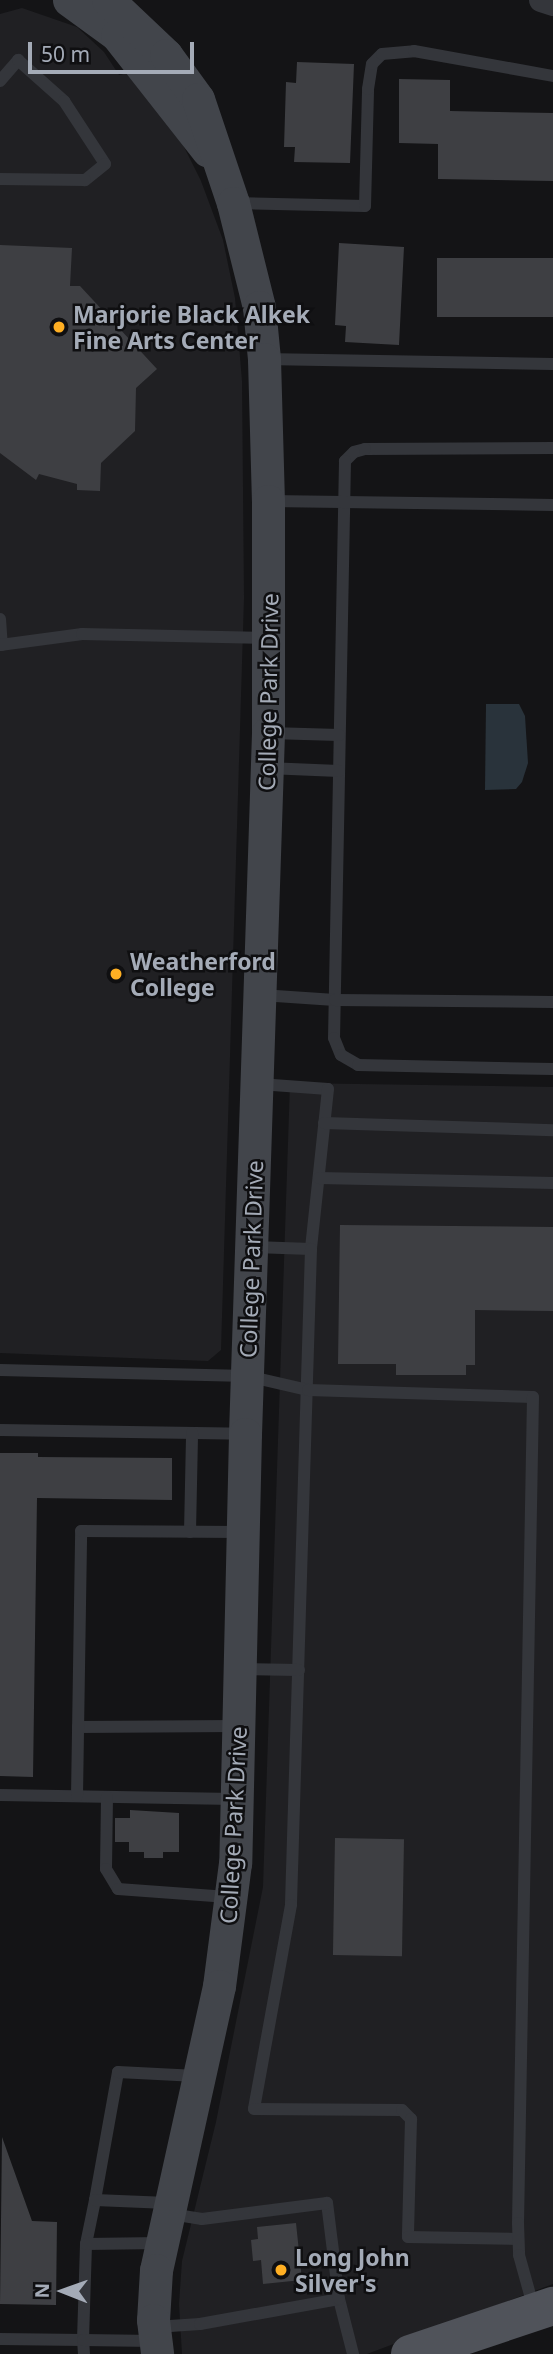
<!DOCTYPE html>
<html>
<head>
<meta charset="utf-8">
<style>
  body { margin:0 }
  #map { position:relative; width:553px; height:2354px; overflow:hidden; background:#141416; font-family:"Noto Sans",sans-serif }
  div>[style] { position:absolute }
  .built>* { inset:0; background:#202023 }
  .water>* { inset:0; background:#29333b }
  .building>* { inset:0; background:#3e3f43; transform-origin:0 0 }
  .lane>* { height:12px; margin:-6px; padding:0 6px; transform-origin:6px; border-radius:6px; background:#34363b }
  .street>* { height:24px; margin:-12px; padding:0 12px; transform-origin:12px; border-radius:12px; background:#34363b }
  .secondary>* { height:33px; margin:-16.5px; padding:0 16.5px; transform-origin:16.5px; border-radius:16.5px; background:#42454b }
  .primary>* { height:38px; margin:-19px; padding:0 19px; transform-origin:19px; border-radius:19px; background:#50535a }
  .dots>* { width:19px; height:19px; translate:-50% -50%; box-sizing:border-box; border:4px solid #0f0f11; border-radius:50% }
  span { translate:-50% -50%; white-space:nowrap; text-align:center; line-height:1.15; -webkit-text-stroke:5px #0f0f11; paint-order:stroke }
  .poi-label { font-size:23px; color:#a4abb7; font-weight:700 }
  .left { translate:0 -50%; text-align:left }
  .street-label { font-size:23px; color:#a4abb7 }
  .north { position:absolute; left:28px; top:2256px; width:70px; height:70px; -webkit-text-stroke:5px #0f0f11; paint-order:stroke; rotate:271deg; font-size:19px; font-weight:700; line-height:28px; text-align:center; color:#a4abb7 }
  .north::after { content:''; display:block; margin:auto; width:24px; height:32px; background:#a4abb7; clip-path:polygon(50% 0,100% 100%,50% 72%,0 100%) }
  .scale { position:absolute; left:28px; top:42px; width:166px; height:32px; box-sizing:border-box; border:4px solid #a4abb7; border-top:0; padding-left:9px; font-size:21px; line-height:24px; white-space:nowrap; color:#a4abb7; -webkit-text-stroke:5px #0f0f11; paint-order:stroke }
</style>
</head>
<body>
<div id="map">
  <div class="built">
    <div style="clip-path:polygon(22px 8px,77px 27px,104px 52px,119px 75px,128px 73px,176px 131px,201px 181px,223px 240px,235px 298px,242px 381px,244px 598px,221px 1350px,208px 1361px,0 1353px,0 14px)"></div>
    <div style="clip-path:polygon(290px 1083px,553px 1087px,553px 2284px,367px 2354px,182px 2354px,179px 2304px,182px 2261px,216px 2122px,263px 1887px)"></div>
  </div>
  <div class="water">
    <div style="clip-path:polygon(486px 704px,519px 704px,525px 716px,528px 763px,522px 782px,516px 789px,485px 790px)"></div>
  </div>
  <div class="building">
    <div style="clip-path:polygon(297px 62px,354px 64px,350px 163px,294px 162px,295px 147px,284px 147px,286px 82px,296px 83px)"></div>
    <div style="clip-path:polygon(399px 79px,450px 80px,450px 111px,553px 113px,553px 181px,438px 179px,438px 144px,399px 143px)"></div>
    <div style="clip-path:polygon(339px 243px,404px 247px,399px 345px,345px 342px,346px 326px,335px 325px)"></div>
    <div style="clip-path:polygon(0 245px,72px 248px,70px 286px,80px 286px,157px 369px,136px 388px,135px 431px,101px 463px,100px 491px,77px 490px,77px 484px,39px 474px,36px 480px,0 453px)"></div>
    <div style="left:437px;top:258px;width:116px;height:59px"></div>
    <div style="clip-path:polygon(340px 1225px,553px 1227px,553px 1311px,475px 1310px,475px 1365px,466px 1365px,466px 1375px,396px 1375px,396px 1364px,338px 1364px)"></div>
    <div style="clip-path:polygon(0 1453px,38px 1453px,38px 1457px,172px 1458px,172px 1500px,37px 1498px,33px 1777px,0 1776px)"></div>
    <div style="clip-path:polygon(130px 1810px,179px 1813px,179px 1852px,163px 1852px,163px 1858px,144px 1858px,144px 1852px,129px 1852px,129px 1842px,115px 1842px,115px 1818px,130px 1818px)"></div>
    <div style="left:335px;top:1838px;width:69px;height:117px;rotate:1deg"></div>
    <div style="clip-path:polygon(2px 2137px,32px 2221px,57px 2222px,56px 2305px,0 2304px)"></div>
    <div style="clip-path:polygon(296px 2223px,302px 2280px,263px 2284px,261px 2260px,253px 2261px,251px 2240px,258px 2239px,257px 2227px)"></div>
  </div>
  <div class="lane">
    <div style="left:0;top:81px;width:28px;rotate:-49deg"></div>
    <div style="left:18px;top:60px;width:62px;rotate:41.7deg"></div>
    <div style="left:64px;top:101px;width:75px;rotate:56.9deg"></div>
    <div style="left:105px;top:164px;width:26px;rotate:141deg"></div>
    <div style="left:85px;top:180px;width:85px;rotate:-179.3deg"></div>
    <div style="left:234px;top:203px;width:131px;rotate:1.3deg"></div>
    <div style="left:365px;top:206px;width:117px;rotate:-88.5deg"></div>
    <div style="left:368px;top:89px;width:25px;rotate:-81deg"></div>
    <div style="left:372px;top:64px;width:14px;rotate:-45deg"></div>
    <div style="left:382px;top:54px;width:32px;rotate:-5deg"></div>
    <div style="left:414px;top:51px;width:141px;rotate:10.2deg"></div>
    <div style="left:264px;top:359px;width:289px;rotate:1deg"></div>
    <div style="left:553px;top:448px;width:188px;rotate:179.7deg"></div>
    <div style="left:365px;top:449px;width:11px;rotate:165deg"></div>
    <div style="left:354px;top:452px;width:13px;rotate:135deg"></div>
    <div style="left:345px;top:461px;width:577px;rotate:91.09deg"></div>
    <div style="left:334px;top:1038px;width:18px;rotate:68deg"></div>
    <div style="left:341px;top:1055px;width:20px;rotate:30deg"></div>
    <div style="left:358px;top:1065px;width:195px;rotate:1.2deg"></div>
    <div style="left:270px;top:501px;width:283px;rotate:0.8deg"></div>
    <div style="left:0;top:619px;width:26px;rotate:86deg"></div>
    <div style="left:0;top:645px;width:83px;rotate:-7.6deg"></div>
    <div style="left:82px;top:634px;width:186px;rotate:1.2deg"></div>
    <div style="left:270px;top:733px;width:69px;rotate:1.7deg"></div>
    <div style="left:267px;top:768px;width:72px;rotate:2.4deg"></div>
    <div style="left:261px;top:995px;width:74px;rotate:3.9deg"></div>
    <div style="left:335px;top:1000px;width:218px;rotate:0.5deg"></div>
    <div style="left:259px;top:1084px;width:69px;rotate:4.1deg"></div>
    <div style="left:328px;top:1089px;width:161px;rotate:96.1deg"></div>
    <div style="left:324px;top:1123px;width:229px;rotate:1.8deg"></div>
    <div style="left:319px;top:1178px;width:234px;rotate:1.2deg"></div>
    <div style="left:254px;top:1247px;width:57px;rotate:2deg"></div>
    <div style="left:311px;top:1249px;width:656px;rotate:91.75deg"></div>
    <div style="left:291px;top:1905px;width:207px;rotate:100.3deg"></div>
    <div style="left:254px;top:2109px;width:148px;rotate:0.4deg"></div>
    <div style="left:402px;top:2110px;width:13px;rotate:45deg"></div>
    <div style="left:411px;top:2119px;width:118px;rotate:91.5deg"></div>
    <div style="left:408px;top:2237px;width:110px;rotate:1deg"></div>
    <div style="left:0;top:1370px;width:247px;rotate:1.4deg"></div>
    <div style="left:247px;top:1376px;width:63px;rotate:12.9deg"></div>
    <div style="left:308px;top:1390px;width:225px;rotate:1.8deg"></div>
    <div style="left:533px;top:1397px;width:826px;rotate:91.04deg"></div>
    <div style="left:518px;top:2223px;width:32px;rotate:88deg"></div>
    <div style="left:519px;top:2255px;width:56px;rotate:74.5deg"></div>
    <div style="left:0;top:1430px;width:244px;rotate:0.9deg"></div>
    <div style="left:190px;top:1532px;width:99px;rotate:-88.8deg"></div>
    <div style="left:240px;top:1669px;width:59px;rotate:1deg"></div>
    <div style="left:78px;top:1727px;width:157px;rotate:-0.4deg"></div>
    <div style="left:0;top:1795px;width:234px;rotate:1deg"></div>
    <div style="left:77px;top:1796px;width:265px;rotate:-89.1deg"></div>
    <div style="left:81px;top:1531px;width:160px;rotate:0.4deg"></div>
    <div style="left:107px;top:1797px;width:72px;rotate:90.8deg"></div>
    <div style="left:106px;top:1869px;width:23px;rotate:59deg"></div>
    <div style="left:118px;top:1889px;width:110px;rotate:4.2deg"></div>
    <div style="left:95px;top:2200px;width:130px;rotate:-79.8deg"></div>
    <div style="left:118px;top:2072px;width:79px;rotate:2.9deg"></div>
    <div style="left:86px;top:2244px;width:45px;rotate:-78.4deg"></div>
    <div style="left:95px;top:2200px;width:73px;rotate:2.4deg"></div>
    <div style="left:339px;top:2299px;width:57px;rotate:75.7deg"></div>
    <div style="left:155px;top:2327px;width:45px;rotate:-3.8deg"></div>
    <div style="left:200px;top:2324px;width:141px;rotate:-10.2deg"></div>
    <div style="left:339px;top:2299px;width:97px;rotate:-97.1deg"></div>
    <div style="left:327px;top:2203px;width:126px;rotate:172.7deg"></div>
    <div style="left:202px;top:2219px;width:31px;rotate:-171deg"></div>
    <div style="left:0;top:2339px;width:83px;rotate:0.7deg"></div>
    <div style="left:83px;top:2340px;width:96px;rotate:-88.2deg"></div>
    <div style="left:86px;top:2244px;width:74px;rotate:-0.8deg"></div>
    <div style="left:84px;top:2354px;width:14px;rotate:-94deg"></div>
    <div style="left:83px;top:2340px;width:71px;rotate:0.8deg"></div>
  </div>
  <div class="street">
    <div style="left:541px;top:0;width:13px;rotate:18deg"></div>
  </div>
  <div class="secondary">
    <div style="left:69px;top:0;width:59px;rotate:36.1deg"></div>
    <div style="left:117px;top:35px;width:147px;rotate:51.9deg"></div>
    <div style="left:108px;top:0;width:80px;rotate:43.5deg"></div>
    <div style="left:166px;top:55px;width:54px;rotate:54deg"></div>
    <div style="left:198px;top:99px;width:110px;rotate:71.4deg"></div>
    <div style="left:233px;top:203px;width:107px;rotate:76deg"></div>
    <div style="left:259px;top:307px;width:52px;rotate:84.5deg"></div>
    <div style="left:264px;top:359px;width:142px;rotate:88.4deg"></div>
    <div style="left:268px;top:501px;width:232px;rotate:90deg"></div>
    <div style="left:268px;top:733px;width:701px;rotate:91.88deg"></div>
    <div style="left:245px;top:1434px;width:429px;rotate:91.3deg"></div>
    <div style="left:235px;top:1863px;width:124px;rotate:97.4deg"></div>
    <div style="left:219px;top:1986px;width:291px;rotate:102.5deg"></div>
    <div style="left:156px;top:2270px;width:50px;rotate:93.4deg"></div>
    <div style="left:153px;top:2320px;width:34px;rotate:83deg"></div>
  </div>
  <div class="primary">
    <div style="left:410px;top:2354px;width:151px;rotate:-18.6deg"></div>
  </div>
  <div class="dots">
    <div style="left:59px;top:327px;background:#ffaf23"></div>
    <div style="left:116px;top:974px;background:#ffaf23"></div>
    <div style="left:281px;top:2270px;background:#ffaf23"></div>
  </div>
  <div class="poi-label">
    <span class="left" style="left:73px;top:327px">Marjorie Black Alkek<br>Fine Arts Center</span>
    <span class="left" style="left:130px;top:974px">Weatherford<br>College</span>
    <span class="left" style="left:295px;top:2270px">Long John<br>Silver's</span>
  </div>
  <div class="street-label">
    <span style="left:268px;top:692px;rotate:-89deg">College Park Drive</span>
    <span style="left:251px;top:1259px;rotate:-88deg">College Park Drive</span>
    <span style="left:233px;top:1825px;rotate:-87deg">College Park Drive</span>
  </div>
  <div class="north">N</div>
  <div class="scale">50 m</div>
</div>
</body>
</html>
